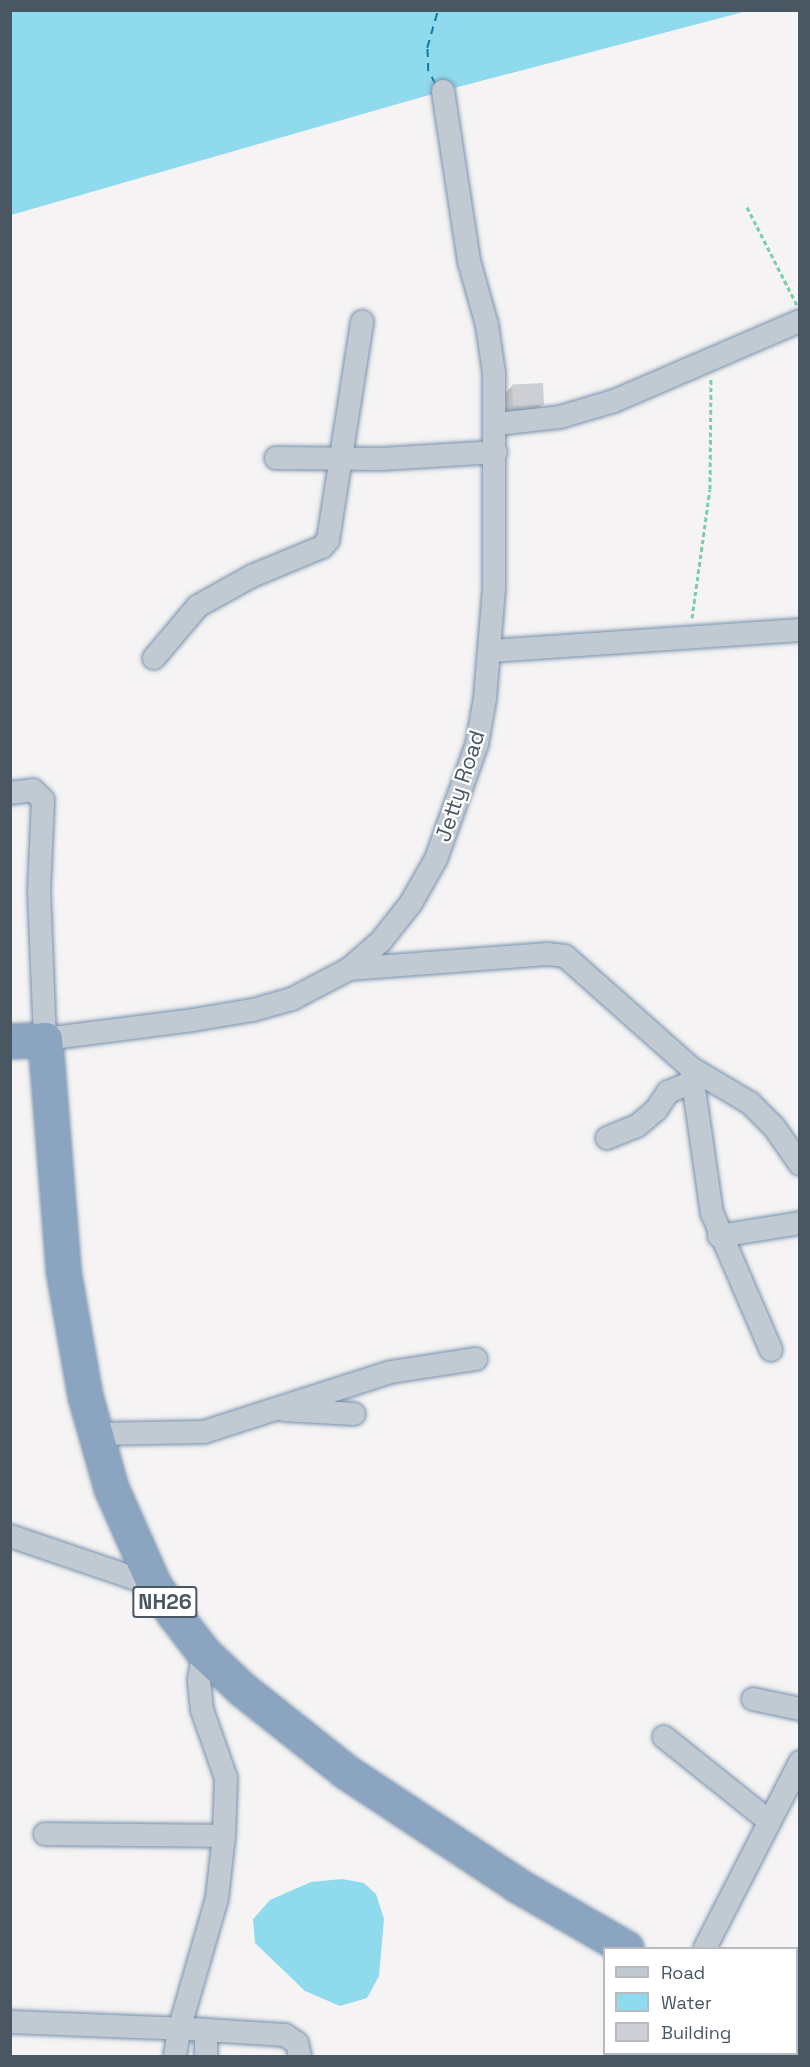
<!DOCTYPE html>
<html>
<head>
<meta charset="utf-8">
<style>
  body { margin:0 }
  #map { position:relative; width:810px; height:2067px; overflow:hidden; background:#f5f3f3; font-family:"Space Grotesk",sans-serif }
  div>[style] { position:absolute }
  .water>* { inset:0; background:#90daee }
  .shadow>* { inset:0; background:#0003 }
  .ferry>* { height:1.5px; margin-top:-0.75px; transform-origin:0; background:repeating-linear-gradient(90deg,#0c7c9b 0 8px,transparent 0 14px) }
  .building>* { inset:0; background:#cdcfd5; transform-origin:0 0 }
  .path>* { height:3px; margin-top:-1.5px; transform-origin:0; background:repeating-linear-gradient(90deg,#7ad0a6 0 4.5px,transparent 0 7.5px) }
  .roads { filter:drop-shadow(0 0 2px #7690ad) drop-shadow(0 0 2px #7690ad) }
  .minor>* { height:22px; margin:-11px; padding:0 11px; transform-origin:11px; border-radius:11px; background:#c1cad2 }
  .highway>* { height:33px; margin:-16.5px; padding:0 16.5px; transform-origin:16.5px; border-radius:16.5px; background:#8ba5c1 }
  span { translate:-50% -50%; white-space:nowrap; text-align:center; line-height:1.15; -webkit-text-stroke:4.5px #fff; paint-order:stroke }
  .shield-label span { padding:2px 4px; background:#fff; border:2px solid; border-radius:4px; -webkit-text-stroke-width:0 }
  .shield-label { font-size:21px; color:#4a5661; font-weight:700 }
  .street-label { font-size:22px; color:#4a5661 }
  .frame { position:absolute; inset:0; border:12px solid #4a5661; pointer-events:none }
  .legend { position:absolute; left:603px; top:1947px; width:195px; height:108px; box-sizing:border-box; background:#fff; border:2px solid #b7bbc0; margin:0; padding:8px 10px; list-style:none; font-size:18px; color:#4a5661 }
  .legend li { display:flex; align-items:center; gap:12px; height:30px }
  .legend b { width:30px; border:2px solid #b7bbc0 }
</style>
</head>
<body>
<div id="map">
  <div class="water">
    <div style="clip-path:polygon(11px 11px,747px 11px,443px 91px,11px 215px)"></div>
    <div style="clip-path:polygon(342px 1879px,364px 1883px,376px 1894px,384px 1919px,379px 1976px,367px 1998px,340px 2006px,305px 1991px,255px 1943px,253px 1919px,270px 1900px,311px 1882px)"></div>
  </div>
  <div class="shadow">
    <div style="clip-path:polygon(512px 386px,542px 405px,535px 412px,506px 415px,505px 393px)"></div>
  </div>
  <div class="ferry">
    <div style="left:435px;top:84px;width:15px;rotate:-118deg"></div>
    <div style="left:428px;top:71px;width:23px;rotate:-92deg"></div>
    <div style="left:427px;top:48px;width:40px;rotate:-74deg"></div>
  </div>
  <div class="building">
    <div style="left:543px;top:383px;width:22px;height:31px;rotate:87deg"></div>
  </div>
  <div class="path">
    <div style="left:747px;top:207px;width:110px;rotate:63deg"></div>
    <div style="left:692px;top:618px;width:130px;rotate:-82.1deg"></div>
    <div style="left:710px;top:489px;width:112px;rotate:-89.5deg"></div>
  </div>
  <div class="roads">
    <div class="minor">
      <div style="left:497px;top:424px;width:63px;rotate:-6.3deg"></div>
      <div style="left:560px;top:417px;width:56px;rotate:-16.5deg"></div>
      <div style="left:614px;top:401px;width:202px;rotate:-23.3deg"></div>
      <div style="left:276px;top:458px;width:106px;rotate:0.5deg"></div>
      <div style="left:382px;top:459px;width:114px;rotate:-3.5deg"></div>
      <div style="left:491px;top:651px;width:310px;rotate:-3.9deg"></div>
      <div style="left:154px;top:658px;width:68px;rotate:-49.8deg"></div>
      <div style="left:198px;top:606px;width:62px;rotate:-29.1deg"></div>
      <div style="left:252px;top:576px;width:76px;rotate:-22.5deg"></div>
      <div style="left:322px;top:547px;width:9px;rotate:-49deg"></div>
      <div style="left:328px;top:540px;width:221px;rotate:-81.1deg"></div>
      <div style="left:10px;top:793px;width:23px;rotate:-7deg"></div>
      <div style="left:33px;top:790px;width:14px;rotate:45deg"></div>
      <div style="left:43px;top:800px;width:90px;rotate:92.5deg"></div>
      <div style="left:39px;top:890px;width:149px;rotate:87.7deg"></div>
      <div style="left:45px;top:1039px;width:149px;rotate:-7.3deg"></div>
      <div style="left:193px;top:1020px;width:61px;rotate:-9.5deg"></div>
      <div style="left:253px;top:1010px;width:41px;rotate:-15.8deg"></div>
      <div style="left:292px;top:999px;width:64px;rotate:-27.8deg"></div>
      <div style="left:349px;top:969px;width:43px;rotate:-41.2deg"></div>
      <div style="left:381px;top:941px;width:48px;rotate:-51.7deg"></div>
      <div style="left:411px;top:903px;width:51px;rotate:-60.4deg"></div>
      <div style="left:436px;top:859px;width:122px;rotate:-70.4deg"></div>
      <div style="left:477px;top:744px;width:47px;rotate:-80.1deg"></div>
      <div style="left:485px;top:698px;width:109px;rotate:-85.3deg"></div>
      <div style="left:494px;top:589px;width:216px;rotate:-90deg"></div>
      <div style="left:494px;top:373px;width:49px;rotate:-98.3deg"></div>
      <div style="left:487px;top:325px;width:66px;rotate:-105.7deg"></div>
      <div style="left:469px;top:261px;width:172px;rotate:-98.7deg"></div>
      <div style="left:349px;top:969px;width:199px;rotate:-4.3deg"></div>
      <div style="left:547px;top:954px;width:18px;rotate:6deg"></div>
      <div style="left:565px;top:956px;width:169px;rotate:41.6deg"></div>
      <div style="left:691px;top:1068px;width:69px;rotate:30.7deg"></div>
      <div style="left:750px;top:1103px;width:34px;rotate:45deg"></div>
      <div style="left:774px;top:1127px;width:45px;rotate:54.9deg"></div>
      <div style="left:691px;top:1068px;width:147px;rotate:81.8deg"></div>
      <div style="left:712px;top:1213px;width:149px;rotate:66.7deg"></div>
      <div style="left:607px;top:1138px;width:32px;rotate:-22deg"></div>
      <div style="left:637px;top:1126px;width:25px;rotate:-40deg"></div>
      <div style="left:656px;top:1110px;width:22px;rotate:-56deg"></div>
      <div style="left:668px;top:1092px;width:27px;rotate:-22deg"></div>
      <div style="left:719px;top:1236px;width:82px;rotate:-9.1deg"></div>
      <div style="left:284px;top:1410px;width:70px;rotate:3.3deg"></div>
      <div style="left:94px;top:1434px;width:110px;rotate:-1deg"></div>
      <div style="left:204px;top:1432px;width:196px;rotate:-17.8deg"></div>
      <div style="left:391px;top:1372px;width:86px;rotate:-8.7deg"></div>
      <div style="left:10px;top:1536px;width:152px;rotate:18.8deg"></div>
      <div style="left:753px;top:1699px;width:48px;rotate:12deg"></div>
      <div style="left:664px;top:1737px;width:134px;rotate:38.7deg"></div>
      <div style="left:45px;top:1834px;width:179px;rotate:0.6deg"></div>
      <div style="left:705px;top:1948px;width:209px;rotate:-62.9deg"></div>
      <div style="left:10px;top:2022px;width:196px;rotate:2.3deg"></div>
      <div style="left:175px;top:2056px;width:26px;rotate:-81deg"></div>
      <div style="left:179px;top:2030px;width:137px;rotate:-73.9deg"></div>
      <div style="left:217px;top:1898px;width:62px;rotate:-83.6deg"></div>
      <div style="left:224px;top:1836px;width:58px;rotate:-88deg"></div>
      <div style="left:226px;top:1778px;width:72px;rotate:-109.4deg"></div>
      <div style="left:202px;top:1710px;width:30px;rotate:-96deg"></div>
      <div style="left:199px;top:1680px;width:27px;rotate:-80deg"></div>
      <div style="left:206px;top:2056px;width:26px;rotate:-90deg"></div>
      <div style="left:206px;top:2030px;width:79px;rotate:3.6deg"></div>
      <div style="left:285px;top:2035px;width:14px;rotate:34deg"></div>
      <div style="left:297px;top:2043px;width:13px;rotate:77deg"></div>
      <div style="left:658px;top:2056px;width:3px;rotate:-45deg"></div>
    </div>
    <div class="highway">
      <div style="left:10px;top:1041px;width:35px;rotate:-3deg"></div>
      <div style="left:45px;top:1039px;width:232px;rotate:85.5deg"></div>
      <div style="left:63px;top:1270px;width:128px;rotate:80.1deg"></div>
      <div style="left:85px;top:1396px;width:96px;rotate:74.2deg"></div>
      <div style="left:111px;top:1488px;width:106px;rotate:66.1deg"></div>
      <div style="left:154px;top:1585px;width:35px;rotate:55deg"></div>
      <div style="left:174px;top:1614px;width:49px;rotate:52.4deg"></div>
      <div style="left:204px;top:1653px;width:52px;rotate:43.5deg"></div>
      <div style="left:242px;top:1689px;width:132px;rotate:38.5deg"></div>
      <div style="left:345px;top:1771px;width:206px;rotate:33.5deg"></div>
      <div style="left:517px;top:1885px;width:126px;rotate:30deg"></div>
      <div style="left:796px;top:2042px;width:4px;rotate:27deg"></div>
    </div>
  </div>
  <div class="shield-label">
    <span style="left:165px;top:1602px">NH26</span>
  </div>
  <div class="street-label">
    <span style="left:460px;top:786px;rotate:-72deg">Jetty Road</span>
  </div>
  <div class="frame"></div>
  <ul class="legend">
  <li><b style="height:8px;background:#c1cad2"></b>Road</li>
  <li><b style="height:16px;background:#90daee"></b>Water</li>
  <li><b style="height:16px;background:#cdcfd5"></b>Building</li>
  </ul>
</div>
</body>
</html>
